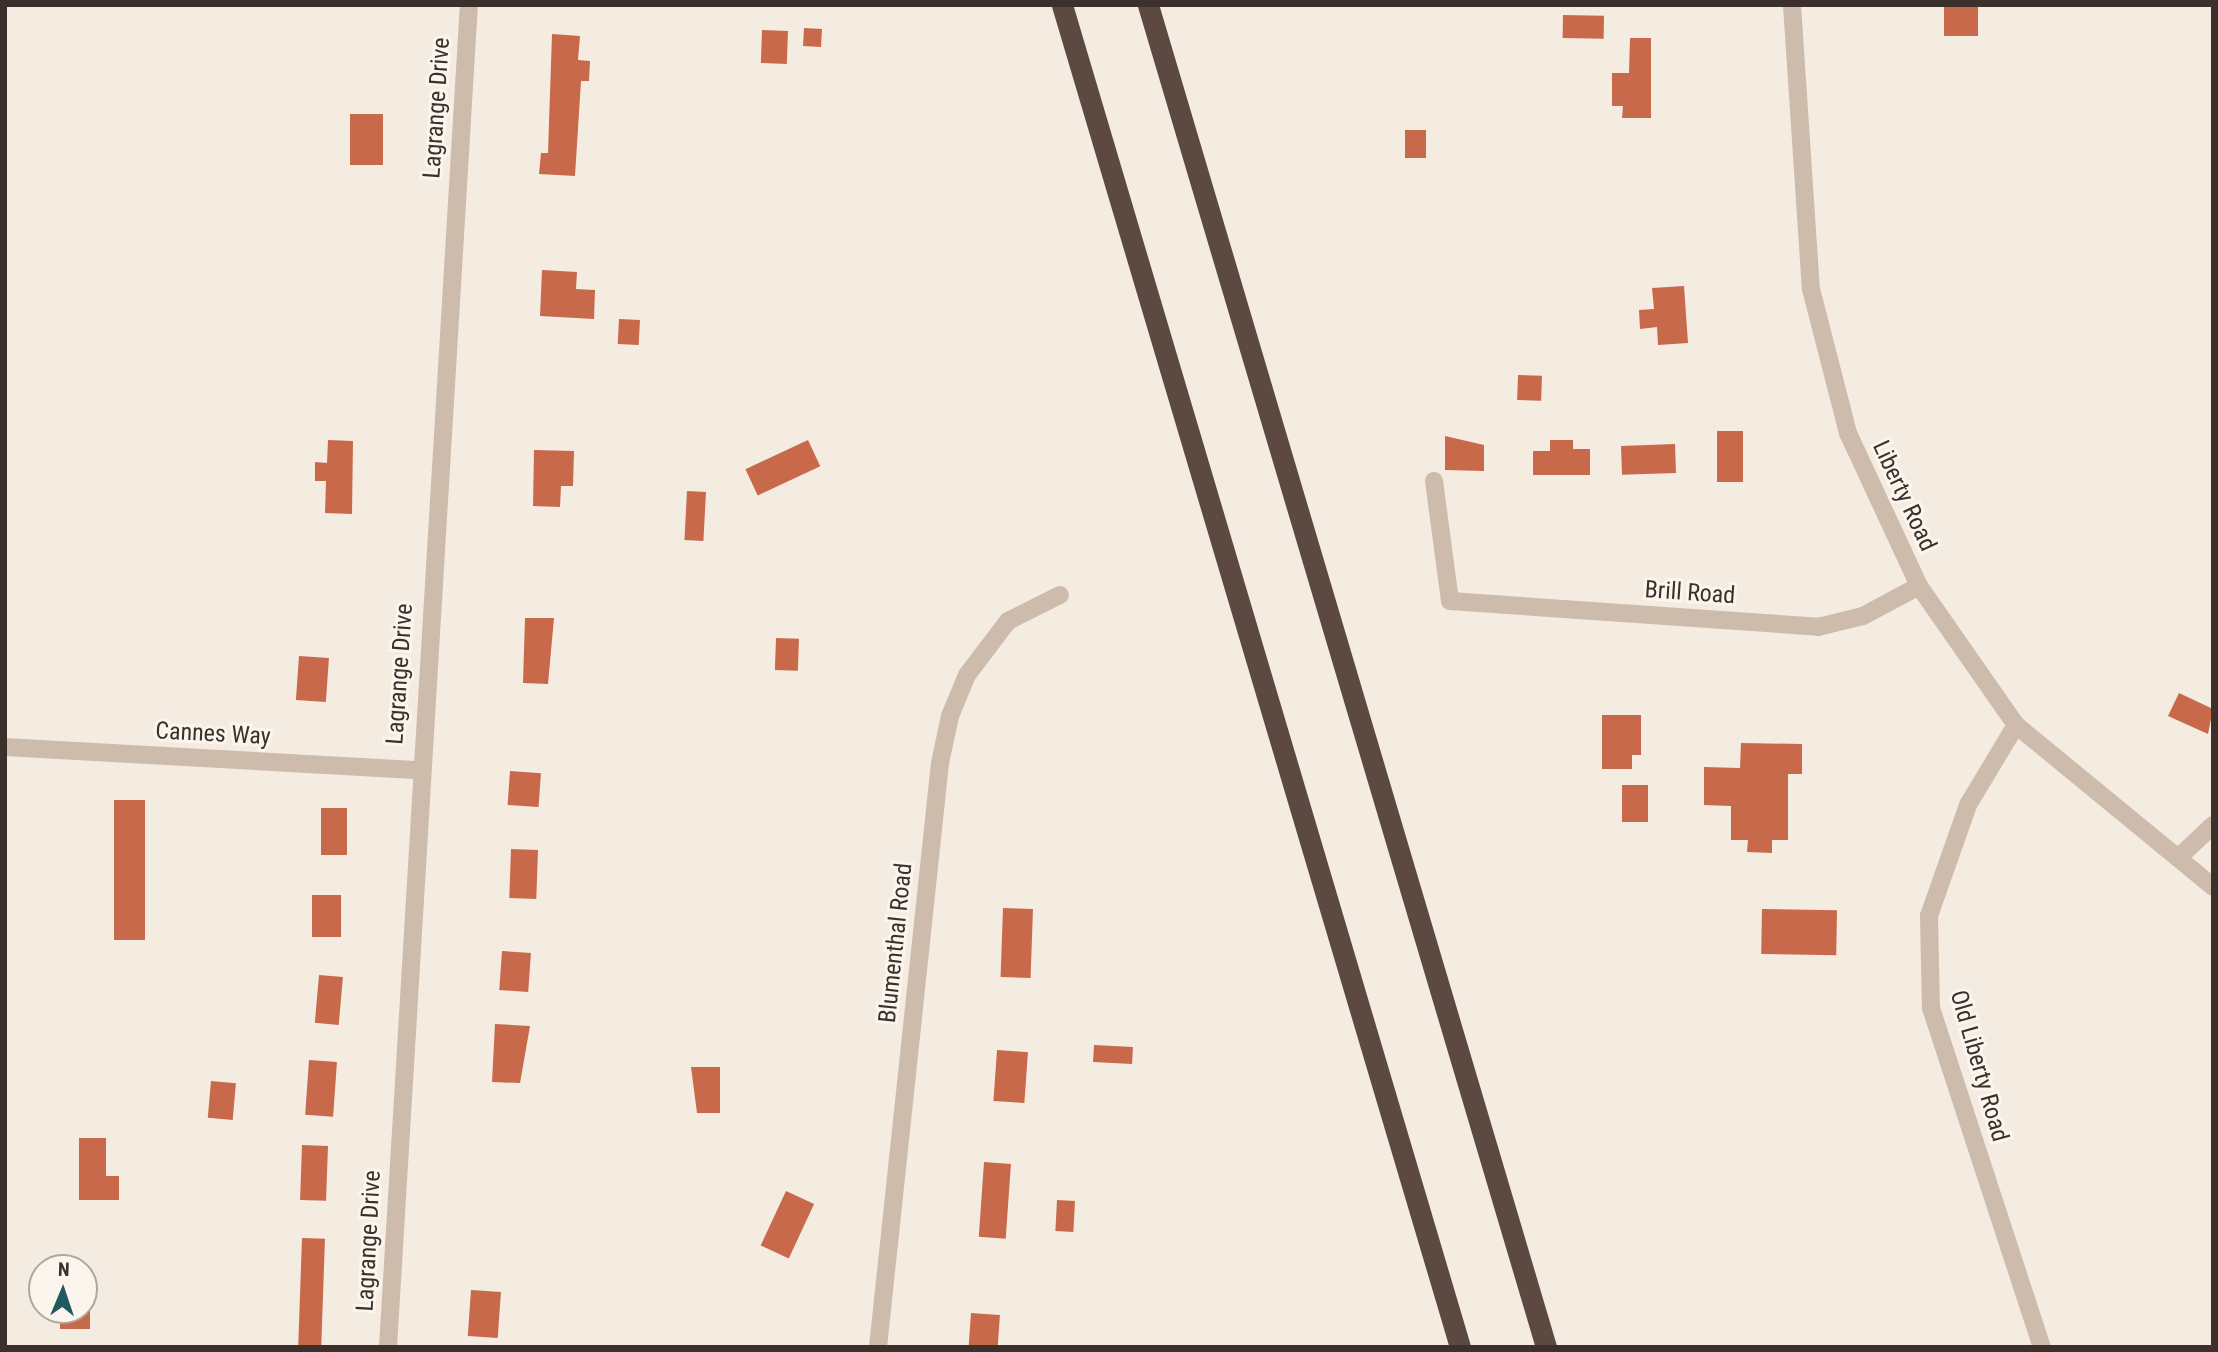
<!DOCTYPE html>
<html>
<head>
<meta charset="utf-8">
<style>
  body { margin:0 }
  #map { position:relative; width:2218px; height:1352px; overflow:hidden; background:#f4ebe1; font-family:"Roboto Condensed",sans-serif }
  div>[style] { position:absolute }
  .building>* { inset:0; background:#c8694b; transform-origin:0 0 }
  .minor>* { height:18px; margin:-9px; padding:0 9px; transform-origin:9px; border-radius:9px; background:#cdbbac }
  .highway>* { height:21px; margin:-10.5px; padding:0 10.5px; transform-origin:10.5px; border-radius:10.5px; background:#5c4a42 }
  span { translate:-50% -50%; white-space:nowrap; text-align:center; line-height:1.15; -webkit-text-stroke:6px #fbf5ee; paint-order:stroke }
  .street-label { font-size:24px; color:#3b302b }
  .frame { position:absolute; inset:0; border:7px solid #3b302b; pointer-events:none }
  .north { position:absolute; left:28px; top:1254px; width:70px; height:70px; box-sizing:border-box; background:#fbf5ee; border:2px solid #aea6a0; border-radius:50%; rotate:2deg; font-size:19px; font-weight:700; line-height:28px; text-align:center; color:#3b302b }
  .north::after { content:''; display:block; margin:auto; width:24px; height:32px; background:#1f5a5e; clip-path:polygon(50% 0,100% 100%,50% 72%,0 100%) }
</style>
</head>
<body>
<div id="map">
  <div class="building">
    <div style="left:1944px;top:5px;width:34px;height:31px"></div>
    <div style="left:1563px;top:15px;width:41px;height:23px;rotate:1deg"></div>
    <div style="left:804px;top:28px;width:18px;height:18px;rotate:3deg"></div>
    <div style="left:762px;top:30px;width:26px;height:33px;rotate:2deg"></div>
    <div style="clip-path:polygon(552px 34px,580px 36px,578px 60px,590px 61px,589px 81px,581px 81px,575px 176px,539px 174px,541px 153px,548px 153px)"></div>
    <div style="clip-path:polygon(1630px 38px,1651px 38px,1651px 118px,1622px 118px,1623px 106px,1612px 106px,1612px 73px,1629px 73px)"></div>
    <div style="left:350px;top:114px;width:33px;height:51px"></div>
    <div style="left:1405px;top:130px;width:21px;height:28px"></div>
    <div style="clip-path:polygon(542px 270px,577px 272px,576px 289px,595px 290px,594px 319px,540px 316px)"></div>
    <div style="clip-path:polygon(1684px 286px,1688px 343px,1658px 345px,1657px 327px,1640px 329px,1639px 310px,1654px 309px,1652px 288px)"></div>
    <div style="left:619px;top:319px;width:21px;height:25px;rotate:3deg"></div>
    <div style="left:1518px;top:375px;width:24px;height:25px;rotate:2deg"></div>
    <div style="left:1717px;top:431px;width:26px;height:51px"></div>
    <div style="clip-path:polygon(1445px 436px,1484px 445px,1484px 471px,1445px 470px)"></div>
    <div style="clip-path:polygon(328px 440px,353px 441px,352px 514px,325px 513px,326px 481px,315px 481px,315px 462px,327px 463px)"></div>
    <div style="left:808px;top:440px;width:29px;height:69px;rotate:65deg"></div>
    <div style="clip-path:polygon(1550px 440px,1573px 440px,1573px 449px,1590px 449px,1590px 475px,1533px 475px,1533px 451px,1550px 451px)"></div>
    <div style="left:1675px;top:444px;width:29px;height:54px;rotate:88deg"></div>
    <div style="clip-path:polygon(534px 450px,574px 451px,573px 486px,561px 486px,560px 507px,533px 506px)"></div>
    <div style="left:687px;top:491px;width:19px;height:49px;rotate:3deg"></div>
    <div style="clip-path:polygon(525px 618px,554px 618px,548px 684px,523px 683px)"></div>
    <div style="left:776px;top:638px;width:23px;height:32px;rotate:2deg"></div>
    <div style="left:299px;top:656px;width:30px;height:44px;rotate:4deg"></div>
    <div style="clip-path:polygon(2179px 693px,2213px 709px,2208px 734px,2168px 716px)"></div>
    <div style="clip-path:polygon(1602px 715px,1641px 715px,1641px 755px,1632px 755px,1632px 769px,1602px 769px)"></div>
    <div style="clip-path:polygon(1741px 743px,1802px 744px,1802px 774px,1788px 774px,1788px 840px,1772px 840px,1772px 853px,1747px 852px,1748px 840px,1731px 840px,1731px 806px,1704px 805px,1704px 767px,1740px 768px)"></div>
    <div style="left:510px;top:771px;width:31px;height:34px;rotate:4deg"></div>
    <div style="left:1622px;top:785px;width:26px;height:37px"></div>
    <div style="left:114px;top:800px;width:31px;height:140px"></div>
    <div style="left:321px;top:808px;width:26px;height:47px"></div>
    <div style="left:511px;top:849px;width:27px;height:49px;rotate:2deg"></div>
    <div style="left:312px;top:895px;width:29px;height:42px"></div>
    <div style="left:1003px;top:908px;width:30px;height:69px;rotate:2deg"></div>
    <div style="left:1762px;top:909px;width:75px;height:45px;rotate:1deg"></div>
    <div style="left:502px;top:951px;width:29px;height:39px;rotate:4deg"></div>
    <div style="left:319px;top:975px;width:24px;height:48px;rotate:5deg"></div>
    <div style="clip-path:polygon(495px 1024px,530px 1026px,520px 1083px,492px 1082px)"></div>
    <div style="left:1094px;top:1045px;width:39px;height:17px;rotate:3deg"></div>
    <div style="left:997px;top:1050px;width:31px;height:51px;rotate:4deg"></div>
    <div style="left:309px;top:1060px;width:28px;height:55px;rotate:4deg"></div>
    <div style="clip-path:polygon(691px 1067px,720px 1067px,720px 1113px,697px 1113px)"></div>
    <div style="left:211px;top:1081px;width:25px;height:37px;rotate:5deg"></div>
    <div style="clip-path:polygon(79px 1138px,106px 1138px,106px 1176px,119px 1176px,119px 1200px,79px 1200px)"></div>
    <div style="left:302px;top:1145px;width:26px;height:55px;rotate:2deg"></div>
    <div style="left:984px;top:1162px;width:27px;height:75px;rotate:4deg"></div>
    <div style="left:786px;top:1191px;width:31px;height:60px;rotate:25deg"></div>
    <div style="left:1057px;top:1200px;width:18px;height:31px;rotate:3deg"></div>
    <div style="left:302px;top:1238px;width:23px;height:109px;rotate:2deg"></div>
    <div style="left:471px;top:1290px;width:30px;height:46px;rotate:4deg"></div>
    <div style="left:60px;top:1310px;width:30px;height:19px"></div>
    <div style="left:971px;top:1313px;width:29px;height:34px;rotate:4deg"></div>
  </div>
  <div class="minor">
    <div style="left:1792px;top:5px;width:285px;rotate:86.2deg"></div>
    <div style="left:1811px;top:289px;width:149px;rotate:75.6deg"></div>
    <div style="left:1848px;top:433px;width:169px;rotate:65.1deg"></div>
    <div style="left:1919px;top:586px;width:169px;rotate:55.1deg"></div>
    <div style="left:2016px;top:725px;width:255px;rotate:39.4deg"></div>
    <div style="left:1434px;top:481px;width:121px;rotate:82.4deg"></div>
    <div style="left:1450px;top:601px;width:369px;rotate:4deg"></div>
    <div style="left:1818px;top:627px;width:46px;rotate:-13.7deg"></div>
    <div style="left:1863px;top:616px;width:64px;rotate:-28.2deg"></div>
    <div style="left:2016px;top:725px;width:93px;rotate:121deg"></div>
    <div style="left:1968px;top:805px;width:118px;rotate:109.4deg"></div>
    <div style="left:1929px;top:916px;width:92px;rotate:88.8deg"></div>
    <div style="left:1931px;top:1008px;width:357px;rotate:71.9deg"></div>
    <div style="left:5px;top:747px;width:415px;rotate:3.2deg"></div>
    <div style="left:2178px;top:858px;width:48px;rotate:-43.3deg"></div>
    <div style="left:388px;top:1347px;width:1344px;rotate:-86.55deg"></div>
    <div style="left:878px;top:1347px;width:587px;rotate:-83.94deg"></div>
    <div style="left:940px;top:763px;width:48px;rotate:-78deg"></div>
    <div style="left:950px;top:716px;width:44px;rotate:-67.5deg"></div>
    <div style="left:967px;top:675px;width:68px;rotate:-52.8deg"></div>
    <div style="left:1008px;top:621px;width:58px;rotate:-26.6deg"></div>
  </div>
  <div class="highway">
    <div style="left:1062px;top:5px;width:1400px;rotate:73.48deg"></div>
    <div style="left:1148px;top:5px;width:1400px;rotate:73.48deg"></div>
  </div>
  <div class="street-label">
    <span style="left:437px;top:108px;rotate:-86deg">Lagrange Drive</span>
    <span style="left:1904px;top:496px;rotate:65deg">Liberty Road</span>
    <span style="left:1690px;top:593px;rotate:4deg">Brill Road</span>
    <span style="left:400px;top:674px;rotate:-86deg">Lagrange Drive</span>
    <span style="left:213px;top:734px;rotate:3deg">Cannes Way</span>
    <span style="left:896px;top:943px;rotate:-84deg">Blumenthal Road</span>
    <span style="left:1979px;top:1066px;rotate:74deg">Old Liberty Road</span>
    <span style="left:369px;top:1241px;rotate:-87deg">Lagrange Drive</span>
  </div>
  <div class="frame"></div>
  <div class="north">N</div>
</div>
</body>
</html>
